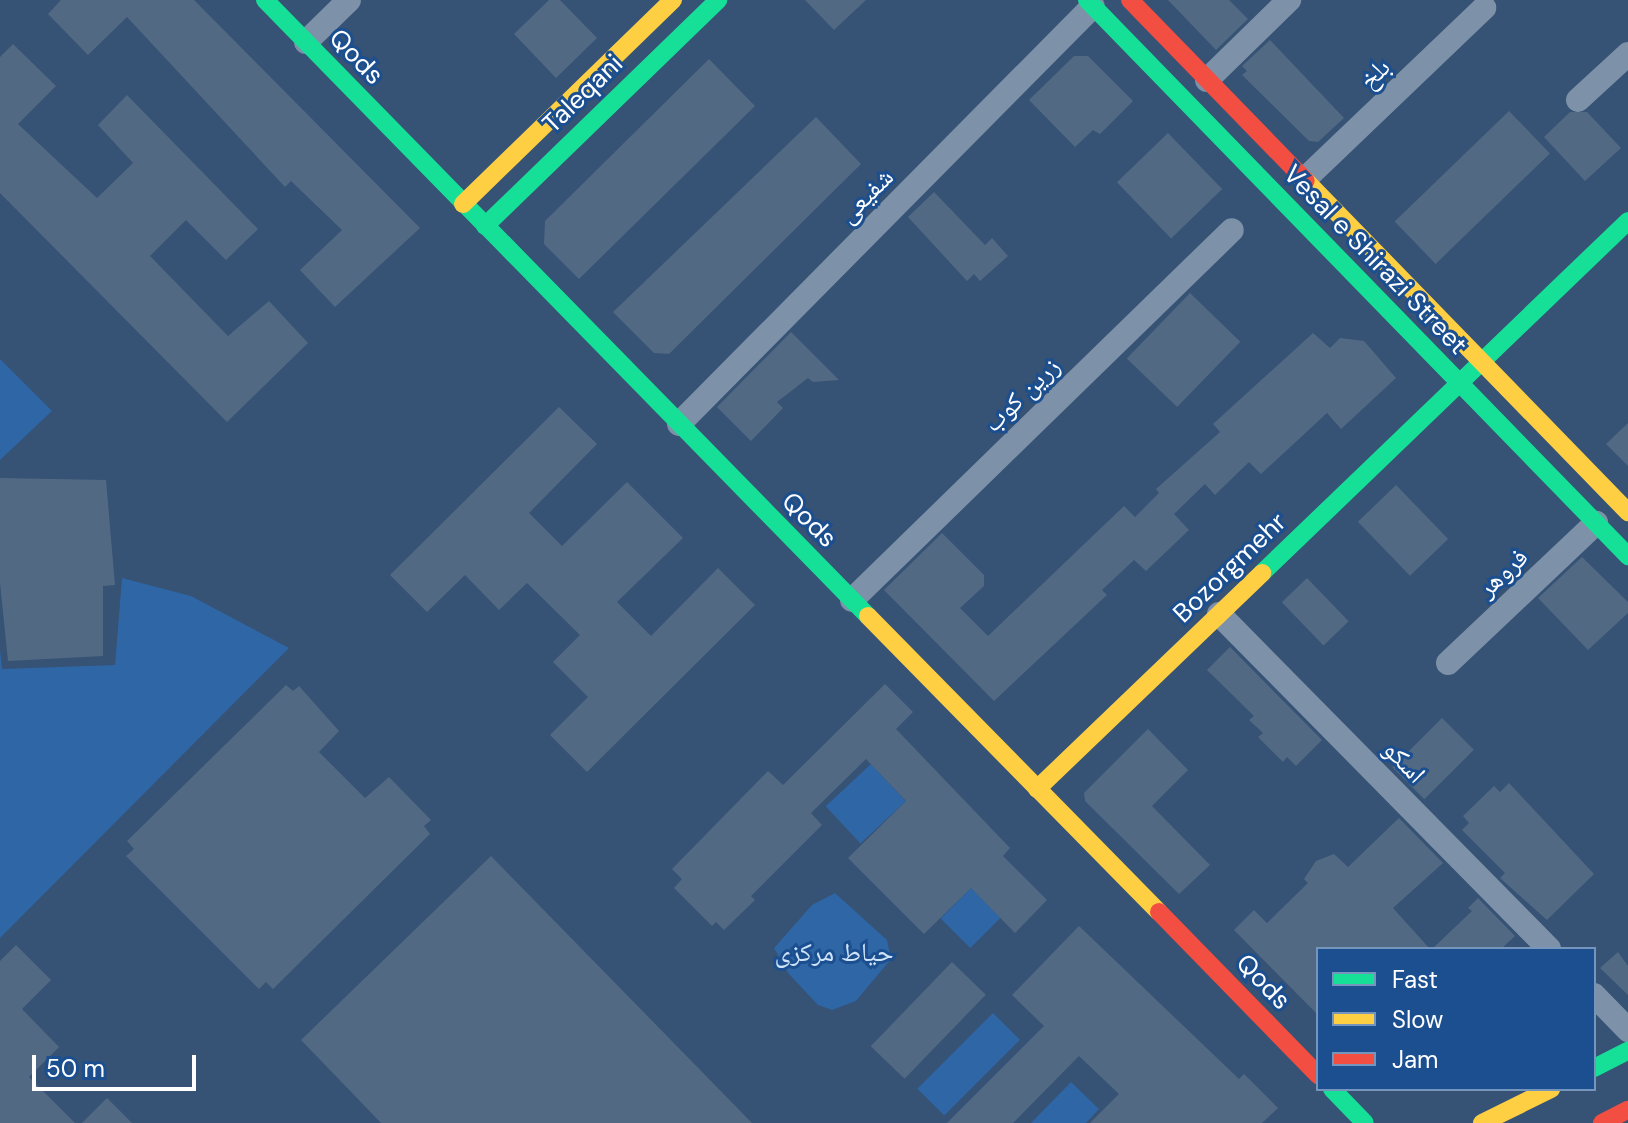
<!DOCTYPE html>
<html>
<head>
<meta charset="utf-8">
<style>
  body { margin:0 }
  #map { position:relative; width:1628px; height:1123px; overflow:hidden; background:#365274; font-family:"DM Sans","Noto Naskh Arabic",sans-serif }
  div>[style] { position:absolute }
  .green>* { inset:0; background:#2f66a5; transform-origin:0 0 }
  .building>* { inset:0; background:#526984; transform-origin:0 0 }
  .street>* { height:24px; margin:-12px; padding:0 12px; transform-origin:12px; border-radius:12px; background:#7d92a8 }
  .fast>* { height:18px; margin:-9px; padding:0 9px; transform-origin:9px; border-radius:9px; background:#16e098 }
  .slow>* { height:18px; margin:-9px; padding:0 9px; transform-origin:9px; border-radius:9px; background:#ffcf43 }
  .jam>* { height:18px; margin:-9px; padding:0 9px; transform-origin:9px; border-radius:9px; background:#f24e42 }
  span { translate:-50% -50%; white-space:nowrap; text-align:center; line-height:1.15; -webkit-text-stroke:6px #1b4f8f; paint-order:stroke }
  .street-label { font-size:26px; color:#fff }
  .park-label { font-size:26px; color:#cfe3fa }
  .legend { position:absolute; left:1316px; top:947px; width:280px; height:144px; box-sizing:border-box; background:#1b4f8f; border:2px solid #7695bc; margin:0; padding:10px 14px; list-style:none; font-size:24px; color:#fff }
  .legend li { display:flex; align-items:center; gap:16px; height:40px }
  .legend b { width:40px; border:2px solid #7695bc }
  .scale { position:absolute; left:32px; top:1055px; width:164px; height:36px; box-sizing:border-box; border:4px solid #fff; border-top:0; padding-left:10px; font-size:24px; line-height:28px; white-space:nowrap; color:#fff; -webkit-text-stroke:6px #1b4f8f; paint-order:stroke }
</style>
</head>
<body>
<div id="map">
  <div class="green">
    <div style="clip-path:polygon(0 359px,52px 411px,0 460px)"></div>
    <div style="clip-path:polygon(122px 578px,191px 596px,289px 648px,0 938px,0 649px,2px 669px,115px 665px)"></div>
    <div style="left:871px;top:764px;width:51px;height:62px;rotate:47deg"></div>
    <div style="left:971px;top:888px;width:42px;height:43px;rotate:45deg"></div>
    <div style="clip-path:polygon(835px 893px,887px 940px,891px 959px,856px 1001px,832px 1010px,818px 1005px,788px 973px,774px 948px,812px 905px)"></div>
    <div style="left:993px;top:1013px;width:38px;height:107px;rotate:45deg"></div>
    <div style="clip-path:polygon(1071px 1082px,1099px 1109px,1086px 1123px,1031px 1123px)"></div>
  </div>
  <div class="building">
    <div style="clip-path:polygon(61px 0,194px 0,420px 228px,335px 307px,300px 270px,342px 230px,291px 181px,285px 187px,127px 17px,88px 55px,48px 14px)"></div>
    <div style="clip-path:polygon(549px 0,560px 0,597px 38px,556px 78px,514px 34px)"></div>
    <div style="clip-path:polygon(805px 0,866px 0,834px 30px)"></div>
    <div style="clip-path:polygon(1168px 0,1229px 0,1248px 19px,1216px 50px)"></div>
    <div style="clip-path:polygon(1270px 40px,1344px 118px,1318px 142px,1309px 141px,1242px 75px,1247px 71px,1242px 66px)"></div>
    <div style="clip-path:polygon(13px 44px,56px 86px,18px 124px,97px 198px,133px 163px,98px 125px,127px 95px,258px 229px,226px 260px,186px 220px,150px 256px,228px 336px,269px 301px,308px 343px,227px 422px,0 193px,0 57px)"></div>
    <div style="clip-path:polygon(1074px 56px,1088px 56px,1133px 101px,1100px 134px,1093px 130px,1075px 147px,1029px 100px)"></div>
    <div style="clip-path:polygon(709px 59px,755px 106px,579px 279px,544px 244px,545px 221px)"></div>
    <div style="left:1509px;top:111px;width:59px;height:159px;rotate:46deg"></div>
    <div style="clip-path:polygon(1570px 112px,1587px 112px,1621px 148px,1585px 181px,1544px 137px)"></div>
    <div style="clip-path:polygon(816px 117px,861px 164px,669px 354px,654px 353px,613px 312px)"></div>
    <div style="left:1168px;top:133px;width:78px;height:71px;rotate:46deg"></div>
    <div style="clip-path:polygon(934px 192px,985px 245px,992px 238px,1008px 256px,980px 281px,974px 274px,967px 281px,908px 217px)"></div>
    <div style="left:1190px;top:293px;width:70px;height:91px;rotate:44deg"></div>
    <div style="clip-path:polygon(791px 332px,839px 380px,813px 382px,808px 378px,777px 402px,783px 408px,751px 441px,717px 407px)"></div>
    <div style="clip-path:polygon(1313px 333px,1330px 348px,1340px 338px,1364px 341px,1396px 378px,1341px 429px,1327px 413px,1261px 474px,1249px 462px,1215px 495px,1205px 484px,1174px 514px,1189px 530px,1146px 571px,1134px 560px,1102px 590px,1107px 595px,994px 701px,884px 590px,942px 533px,984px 575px,984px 586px,960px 608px,988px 636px,1124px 506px,1135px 517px,1159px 493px,1156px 489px,1220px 432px,1213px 424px)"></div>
    <div style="clip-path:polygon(559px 407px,597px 444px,529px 513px,562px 546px,627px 482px,683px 538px,617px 602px,651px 636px,718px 568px,755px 605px,587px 772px,550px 735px,588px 697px,553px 662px,580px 635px,527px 583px,499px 610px,465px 575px,427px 612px,390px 575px)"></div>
    <div style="clip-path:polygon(1628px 423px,1628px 466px,1606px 444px)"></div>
    <div style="clip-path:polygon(0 478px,106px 480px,115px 585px,103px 586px,103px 656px,8px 661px,0 583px)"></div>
    <div style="left:1396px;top:485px;width:75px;height:53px;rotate:46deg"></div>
    <div style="clip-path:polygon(1582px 557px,1628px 602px,1628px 613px,1588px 650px,1538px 598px)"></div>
    <div style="left:1307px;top:578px;width:60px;height:35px;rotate:46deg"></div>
    <div style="clip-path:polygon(1230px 647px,1322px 740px,1296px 766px,1287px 757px,1283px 762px,1258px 737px,1263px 733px,1249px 720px,1254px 716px,1207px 670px)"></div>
    <div style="clip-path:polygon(885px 684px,913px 712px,896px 729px,1010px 848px,1003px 856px,1047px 900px,1015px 933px,971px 888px,924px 934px,848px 858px,906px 801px,866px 759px,811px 813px,822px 825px,751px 896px,755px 900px,724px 930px,716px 922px,712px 926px,674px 888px,682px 879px,672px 869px,768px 771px,783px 785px)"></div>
    <div style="clip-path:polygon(286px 685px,293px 691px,299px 686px,339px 731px,319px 752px,365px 798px,389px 777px,431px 820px,424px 826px,430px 834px,273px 989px,266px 982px,259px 989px,126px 856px,134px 849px,127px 841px)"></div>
    <div style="left:1442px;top:718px;width:45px;height:70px;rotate:45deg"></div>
    <div style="clip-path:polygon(1148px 729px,1188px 770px,1152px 806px,1210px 865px,1179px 894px,1085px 801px,1084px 793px)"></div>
    <div style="clip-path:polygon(1509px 783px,1594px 874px,1547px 920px,1500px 878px,1505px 873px,1462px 830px,1469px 823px,1463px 816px,1494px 786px,1500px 792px)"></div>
    <div style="clip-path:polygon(1399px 818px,1443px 863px,1393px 908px,1430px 949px,1318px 949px,1318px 1015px,1234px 930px,1254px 910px,1267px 923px,1308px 883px,1304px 879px,1316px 861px,1334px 854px,1348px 867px)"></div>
    <div style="clip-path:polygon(491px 856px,752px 1123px,381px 1123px,301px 1040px)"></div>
    <div style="clip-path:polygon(1478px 898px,1515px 936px,1501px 949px,1432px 949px,1472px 911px,1468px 908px)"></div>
    <div style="clip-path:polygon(1079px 926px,1239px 1079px,1244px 1074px,1278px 1108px,1262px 1123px,1090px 1123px,1119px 1094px,1079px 1056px,1013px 1123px,947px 1123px,1044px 1026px,1012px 995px)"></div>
    <div style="clip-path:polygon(16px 945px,51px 980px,22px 1009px,59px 1047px,29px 1077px,75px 1123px,0 1123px,0 961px)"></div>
    <div style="clip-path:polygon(1618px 952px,1628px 966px,1628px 995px,1600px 968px)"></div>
    <div style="left:952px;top:962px;width:47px;height:117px;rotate:44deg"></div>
    <div style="clip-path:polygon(107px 1098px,132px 1123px,82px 1123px)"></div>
  </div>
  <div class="street">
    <div style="left:306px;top:42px;width:60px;rotate:-44.3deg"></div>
    <div style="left:1207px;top:80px;width:115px;rotate:-44.3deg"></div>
    <div style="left:1578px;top:100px;width:68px;rotate:-42.6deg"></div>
    <div style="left:1305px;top:179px;width:248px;rotate:-43.7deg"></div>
    <div style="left:679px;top:424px;width:588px;rotate:-45.28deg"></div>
    <div style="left:852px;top:600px;width:530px;rotate:-44.24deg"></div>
    <div style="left:1219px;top:614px;width:470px;rotate:45.4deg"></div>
    <div style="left:1448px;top:663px;width:204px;rotate:-43.4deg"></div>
    <div style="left:1594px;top:995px;width:49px;rotate:45.8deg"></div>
  </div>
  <div class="fast">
    <div style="left:265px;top:0;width:862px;rotate:45.61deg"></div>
    <div style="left:1087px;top:0;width:776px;rotate:45.78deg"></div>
    <div style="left:485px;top:226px;width:325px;rotate:-44.1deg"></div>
    <div style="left:1262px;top:573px;width:508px;rotate:-43.88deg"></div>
    <div style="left:1594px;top:1068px;width:38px;rotate:-27deg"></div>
    <div style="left:1332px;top:1089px;width:47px;rotate:45.9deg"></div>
  </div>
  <div class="slow">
    <div style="left:1306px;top:181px;width:462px;rotate:45.8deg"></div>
    <div style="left:463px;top:204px;width:293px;rotate:-44.2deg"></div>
    <div style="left:868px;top:616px;width:415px;rotate:45.5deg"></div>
    <div style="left:1037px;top:789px;width:312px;rotate:-43.8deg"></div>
    <div style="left:1482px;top:1123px;width:77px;rotate:-26.2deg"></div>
  </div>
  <div class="jam">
    <div style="left:1130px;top:0;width:252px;rotate:45.8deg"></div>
    <div style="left:1159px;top:912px;width:228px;rotate:45.7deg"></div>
    <div style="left:1602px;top:1123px;width:29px;rotate:-27deg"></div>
  </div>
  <div class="street-label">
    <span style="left:356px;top:57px;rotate:46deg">Qods</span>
    <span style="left:1375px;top:74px;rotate:-44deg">بلخ</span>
    <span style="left:583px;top:94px;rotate:-44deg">Taleqani</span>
    <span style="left:866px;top:196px;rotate:-45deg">شفیعی</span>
    <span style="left:1375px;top:260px;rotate:46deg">Vesal e Shirazi Street</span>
    <span style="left:1022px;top:395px;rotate:-44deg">زرین کوب</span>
    <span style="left:809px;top:520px;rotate:45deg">Qods</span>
    <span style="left:1230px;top:568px;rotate:-44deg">Bozorgmehr</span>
    <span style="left:1503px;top:573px;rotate:-43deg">فروهر</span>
    <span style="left:1404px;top:762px;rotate:46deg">اسکو</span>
    <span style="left:1263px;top:982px;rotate:46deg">Qods</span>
  </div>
  <div class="park-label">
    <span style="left:834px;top:953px">حیاط مرکزی</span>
  </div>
  <ul class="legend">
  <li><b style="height:10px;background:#16e098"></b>Fast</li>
  <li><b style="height:10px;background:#ffcf43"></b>Slow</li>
  <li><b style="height:10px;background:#f24e42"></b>Jam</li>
  </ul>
  <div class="scale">50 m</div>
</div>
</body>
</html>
